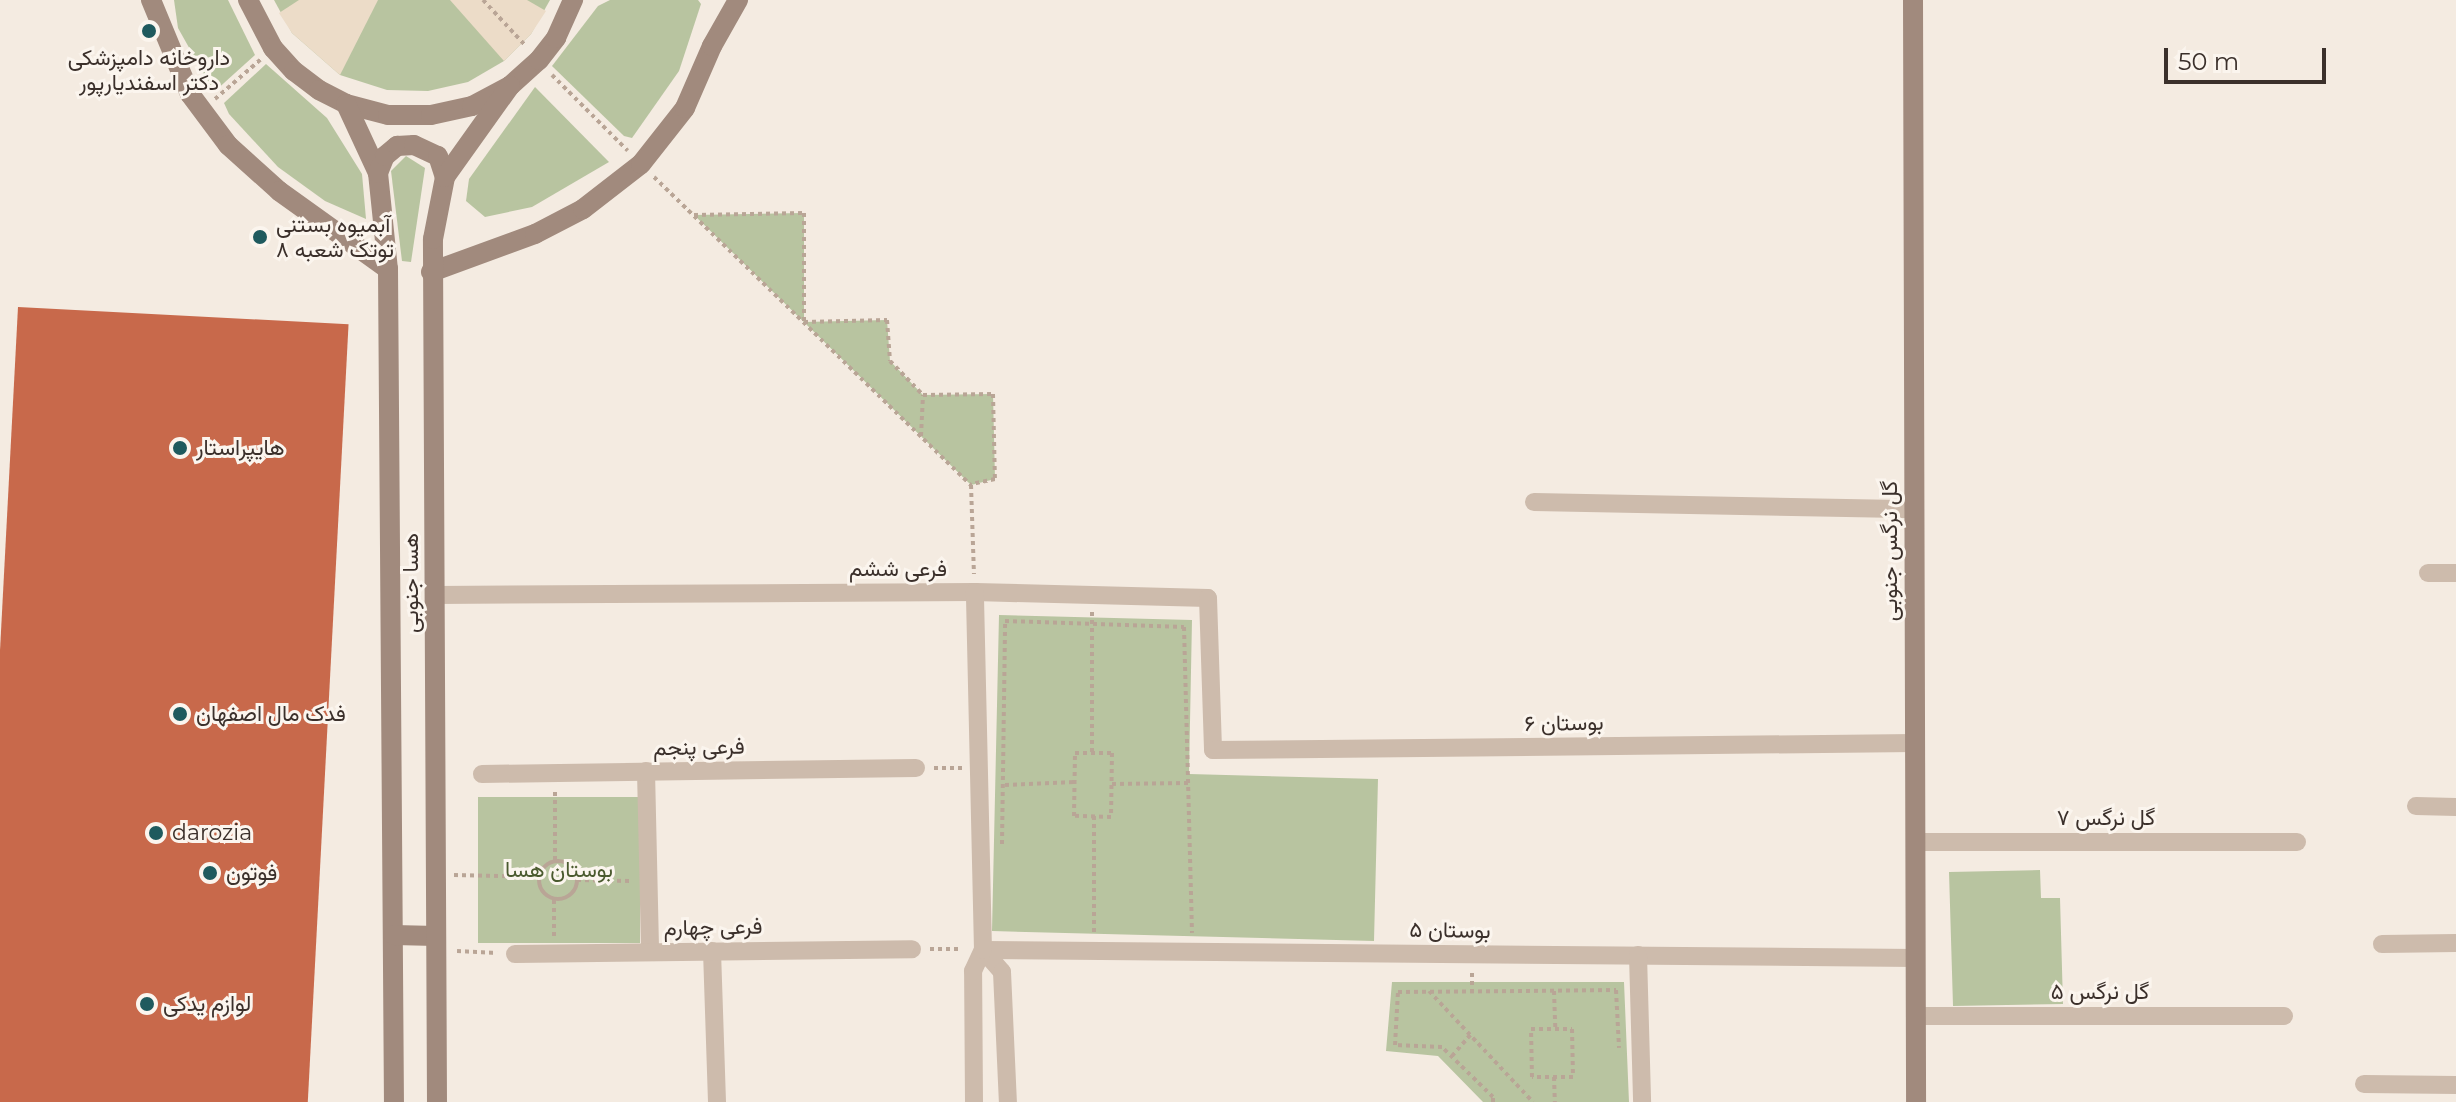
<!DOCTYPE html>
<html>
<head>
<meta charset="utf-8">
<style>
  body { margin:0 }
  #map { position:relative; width:2456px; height:1102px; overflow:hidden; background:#f4ebe1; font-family:Montserrat,Vazirmatn,sans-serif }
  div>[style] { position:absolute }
  .green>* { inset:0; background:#b8c4a0; transform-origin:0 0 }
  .plaza>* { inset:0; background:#ecdcc8 }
  .building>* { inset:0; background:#c8694b; transform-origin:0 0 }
  .path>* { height:4px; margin-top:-2px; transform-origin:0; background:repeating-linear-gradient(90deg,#b9a596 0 4px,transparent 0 8px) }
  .path>.ring { margin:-2px; padding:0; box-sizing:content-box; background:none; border:4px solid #b9a596; border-radius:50% }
  .street>* { height:18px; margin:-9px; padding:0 9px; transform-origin:9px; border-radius:9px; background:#cdbbac }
  .secondary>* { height:20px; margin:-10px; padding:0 10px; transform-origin:10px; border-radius:10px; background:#a18a7d }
  .dots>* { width:22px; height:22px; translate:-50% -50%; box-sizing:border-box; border:4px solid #fbf5ee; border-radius:50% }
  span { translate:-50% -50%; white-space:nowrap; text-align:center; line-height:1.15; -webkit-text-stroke:6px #fbf5ee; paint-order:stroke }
  .poi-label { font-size:22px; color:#3b302b }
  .left { translate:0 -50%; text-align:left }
  .street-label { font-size:22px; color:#3b302b }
  .park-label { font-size:22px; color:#4a5a2e }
  .scale { position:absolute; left:2164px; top:48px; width:162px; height:36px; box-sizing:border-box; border:4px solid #3b302b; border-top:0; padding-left:10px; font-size:24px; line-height:28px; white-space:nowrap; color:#3b302b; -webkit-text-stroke:6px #fbf5ee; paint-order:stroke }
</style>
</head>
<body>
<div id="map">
  <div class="green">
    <div style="clip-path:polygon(174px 0,228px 0,255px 55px,214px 92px,178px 28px)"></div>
    <div style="clip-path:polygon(274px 0,550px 0,531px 34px,504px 61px,468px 82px,428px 91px,387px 90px,340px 75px,292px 33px)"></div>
    <div style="clip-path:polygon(610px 0,698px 0,701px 4px,679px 71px,632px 138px,624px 136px,552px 66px,598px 6px)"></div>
    <div style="clip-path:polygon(266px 64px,327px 118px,362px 174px,366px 219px,325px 201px,278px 167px,229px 114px,224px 103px)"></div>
    <div style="clip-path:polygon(535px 87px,609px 162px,532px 207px,485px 217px,466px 201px,469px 179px)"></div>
    <div style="clip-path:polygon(406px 156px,425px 168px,411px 262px,402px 261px,391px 171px)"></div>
    <div style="clip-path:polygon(804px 213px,804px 322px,887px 320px,890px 361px,923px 395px,993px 394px,995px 479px,971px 485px,694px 215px)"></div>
    <div style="clip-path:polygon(999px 615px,1192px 620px,1189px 774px,1378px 779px,1374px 941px,992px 931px)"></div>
    <div style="left:478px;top:797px;width:162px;height:146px"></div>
    <div style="clip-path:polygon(2040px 870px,2041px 898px,2060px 898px,2063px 1004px,1953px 1006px,1949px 872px)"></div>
    <div style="clip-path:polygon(1392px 982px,1624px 982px,1629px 1102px,1483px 1102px,1438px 1056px,1386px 1051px)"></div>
  </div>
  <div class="plaza">
    <div style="clip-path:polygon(299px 0,378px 0,340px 75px,292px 33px,279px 13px)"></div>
    <div style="clip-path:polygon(450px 0,527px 0,546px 11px,531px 34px,504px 61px)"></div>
  </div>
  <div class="building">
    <div style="left:18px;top:307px;width:331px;height:795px;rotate:3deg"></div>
  </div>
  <div class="path">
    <div style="left:483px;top:0;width:62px;rotate:47deg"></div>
    <div style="left:552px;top:75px;width:107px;rotate:45deg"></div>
    <div style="left:215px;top:99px;width:60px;rotate:-40.9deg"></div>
    <div style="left:654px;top:177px;width:442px;rotate:44.2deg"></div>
    <div style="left:971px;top:485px;width:89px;rotate:88.1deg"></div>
    <div style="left:694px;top:215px;width:110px;rotate:-1deg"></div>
    <div style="left:804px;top:213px;width:109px;rotate:90deg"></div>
    <div style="left:804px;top:322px;width:83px;rotate:-1.4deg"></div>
    <div style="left:887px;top:320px;width:41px;rotate:85.8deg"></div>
    <div style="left:890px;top:361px;width:47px;rotate:45.9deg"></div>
    <div style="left:923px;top:395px;width:70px;rotate:-0.8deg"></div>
    <div style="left:993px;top:394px;width:85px;rotate:88.7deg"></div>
    <div style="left:995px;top:479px;width:25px;rotate:168deg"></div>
    <div style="left:921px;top:436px;width:41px;rotate:-87.2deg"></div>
    <div style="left:1092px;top:612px;width:141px;rotate:90deg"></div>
    <div style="left:1075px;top:753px;width:37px"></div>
    <div style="left:1112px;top:753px;width:64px;rotate:90.9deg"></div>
    <div style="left:1111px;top:817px;width:37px;rotate:-178deg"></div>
    <div style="left:1074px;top:816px;width:63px;rotate:-89.1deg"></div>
    <div style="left:934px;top:768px;width:28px"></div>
    <div style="left:1112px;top:784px;width:76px;rotate:-0.8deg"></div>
    <div style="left:1005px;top:785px;width:70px;rotate:-2.5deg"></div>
    <div style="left:555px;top:792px;width:69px;rotate:90deg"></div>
    <div style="left:1094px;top:816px;width:118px;rotate:90deg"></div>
    <div style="left:1002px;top:844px;width:223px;rotate:-89.2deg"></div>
    <div style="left:1005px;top:621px;width:179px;rotate:1.9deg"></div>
    <div style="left:1184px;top:627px;width:306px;rotate:88.5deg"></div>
    <div class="ring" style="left:539px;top:861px;width:34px;height:34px"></div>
    <div style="left:454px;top:875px;width:85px;rotate:1.3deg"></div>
    <div style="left:577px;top:880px;width:53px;rotate:1.1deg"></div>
    <div style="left:554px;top:936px;width:37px;rotate:-90deg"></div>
    <div style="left:930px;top:949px;width:32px"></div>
    <div style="left:457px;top:951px;width:40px;rotate:2.9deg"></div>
    <div style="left:1472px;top:973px;width:18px;rotate:90deg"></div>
    <div style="left:1429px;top:991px;width:152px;rotate:46.9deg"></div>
    <div style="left:1554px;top:991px;width:38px;rotate:88deg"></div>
    <div style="left:1531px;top:1029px;width:41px"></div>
    <div style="left:1572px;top:1029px;width:48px;rotate:88.8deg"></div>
    <div style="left:1573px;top:1077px;width:41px;rotate:180deg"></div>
    <div style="left:1532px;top:1077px;width:48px;rotate:-91.2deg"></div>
    <div style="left:1452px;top:1056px;width:28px;rotate:-49deg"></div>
    <div style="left:1554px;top:1077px;width:25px;rotate:88deg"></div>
    <div style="left:1493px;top:1102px;width:5px;rotate:-90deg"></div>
    <div style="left:1493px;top:1097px;width:71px;rotate:-135.6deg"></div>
    <div style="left:1442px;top:1047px;width:47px;rotate:-177.6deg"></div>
    <div style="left:1395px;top:1045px;width:53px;rotate:-86.8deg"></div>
    <div style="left:1398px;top:992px;width:218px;rotate:-0.5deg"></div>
    <div style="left:1616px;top:990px;width:58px;rotate:87deg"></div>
  </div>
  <div class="street">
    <div style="left:1534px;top:502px;width:380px;rotate:1.1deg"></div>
    <div style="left:2428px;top:573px;width:28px"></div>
    <div style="left:435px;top:595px;width:540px;rotate:-0.32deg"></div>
    <div style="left:975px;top:592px;width:233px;rotate:1.5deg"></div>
    <div style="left:1208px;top:598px;width:152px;rotate:88.1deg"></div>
    <div style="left:1213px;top:750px;width:702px;rotate:-0.57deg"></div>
    <div style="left:646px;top:771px;width:181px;rotate:88.7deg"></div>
    <div style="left:482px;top:774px;width:434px;rotate:-0.8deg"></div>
    <div style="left:2416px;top:806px;width:40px;rotate:1.4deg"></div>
    <div style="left:1915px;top:842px;width:382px"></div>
    <div style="left:2382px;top:944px;width:74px;rotate:-0.8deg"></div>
    <div style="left:983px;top:950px;width:933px;rotate:0.49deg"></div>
    <div style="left:983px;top:950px;width:29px;rotate:49deg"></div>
    <div style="left:1002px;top:972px;width:130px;rotate:87.4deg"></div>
    <div style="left:712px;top:951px;width:151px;rotate:88.1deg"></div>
    <div style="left:515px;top:954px;width:397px;rotate:-0.7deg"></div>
    <div style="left:1638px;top:955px;width:147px;rotate:88.4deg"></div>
    <div style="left:1916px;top:1016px;width:368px"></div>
    <div style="left:2364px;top:1084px;width:92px;rotate:0.6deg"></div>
    <div style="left:974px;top:1102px;width:131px;rotate:-90.4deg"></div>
    <div style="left:973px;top:971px;width:23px;rotate:-65deg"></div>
    <div style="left:983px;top:950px;width:358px;rotate:-91.3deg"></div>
  </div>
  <div class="secondary">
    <div style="left:151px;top:0;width:102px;rotate:67.5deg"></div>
    <div style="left:190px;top:94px;width:64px;rotate:53.3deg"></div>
    <div style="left:228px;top:145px;width:69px;rotate:42deg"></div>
    <div style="left:279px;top:191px;width:134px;rotate:35.6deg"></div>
    <div style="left:248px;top:0;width:54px;rotate:62.5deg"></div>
    <div style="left:273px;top:48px;width:31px;rotate:48deg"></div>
    <div style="left:294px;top:71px;width:31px;rotate:37deg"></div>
    <div style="left:319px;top:90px;width:30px;rotate:27deg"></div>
    <div style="left:346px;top:104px;width:43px;rotate:14.7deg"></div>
    <div style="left:388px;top:115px;width:43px"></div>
    <div style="left:431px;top:115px;width:42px;rotate:-12.4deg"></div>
    <div style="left:472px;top:106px;width:43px;rotate:-27.8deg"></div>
    <div style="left:510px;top:86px;width:39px;rotate:-42deg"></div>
    <div style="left:539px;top:60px;width:28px;rotate:-52deg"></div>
    <div style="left:556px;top:38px;width:42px;rotate:-65.9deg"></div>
    <div style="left:1913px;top:0;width:1102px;rotate:89.84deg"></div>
    <div style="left:346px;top:104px;width:76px;rotate:65.1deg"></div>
    <div style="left:378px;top:173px;width:97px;rotate:84.1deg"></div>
    <div style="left:388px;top:269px;width:833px;rotate:89.59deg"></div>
    <div style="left:378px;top:173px;width:18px;rotate:-68deg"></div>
    <div style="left:385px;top:156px;width:16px;rotate:-40deg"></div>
    <div style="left:397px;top:146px;width:17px;rotate:-3deg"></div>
    <div style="left:414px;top:145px;width:26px;rotate:25deg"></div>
    <div style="left:438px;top:156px;width:22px;rotate:72deg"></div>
    <div style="left:431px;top:272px;width:111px;rotate:-20.1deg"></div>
    <div style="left:535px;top:234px;width:54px;rotate:-27.5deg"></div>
    <div style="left:583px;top:209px;width:73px;rotate:-37.8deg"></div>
    <div style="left:641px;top:164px;width:71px;rotate:-51.8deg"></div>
    <div style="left:685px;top:108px;width:68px;rotate:-66.5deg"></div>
    <div style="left:712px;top:46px;width:53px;rotate:-60.5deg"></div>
    <div style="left:394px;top:935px;width:42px;rotate:1.4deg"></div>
    <div style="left:437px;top:1102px;width:863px;rotate:-90.27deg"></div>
    <div style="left:433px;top:239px;width:63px;rotate:-79deg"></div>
    <div style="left:445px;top:177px;width:112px;rotate:-54.5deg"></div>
  </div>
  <div class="dots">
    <div style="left:149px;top:31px;background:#1f5a5e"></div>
    <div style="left:260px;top:237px;background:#1f5a5e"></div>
    <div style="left:180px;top:448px;background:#1f5a5e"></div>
    <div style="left:180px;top:714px;background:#1f5a5e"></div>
    <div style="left:156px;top:833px;background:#1f5a5e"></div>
    <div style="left:210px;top:873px;background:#1f5a5e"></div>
    <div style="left:147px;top:1004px;background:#1f5a5e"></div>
  </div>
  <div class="poi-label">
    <span style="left:149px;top:70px">داروخانه دامپزشکی<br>دکتر اسفندیارپور</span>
    <span class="left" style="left:276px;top:237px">آبمیوه بستنی<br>توتک شعبه ۸</span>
    <span class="left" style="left:196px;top:448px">هایپراستار</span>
    <span class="left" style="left:196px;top:714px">فدک مال اصفهان</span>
    <span class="left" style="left:172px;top:833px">darozia</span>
    <span class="left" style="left:226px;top:873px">فوتون</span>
    <span class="left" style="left:163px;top:1004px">لوازم یدکی</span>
  </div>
  <div class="street-label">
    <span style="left:1890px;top:551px;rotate:-90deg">گل نرگس جنوبی</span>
    <span style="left:898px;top:569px">فرعی ششم</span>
    <span style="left:411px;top:583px;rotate:-90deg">هسا جنوبی</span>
    <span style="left:1564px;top:723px;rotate:-1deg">بوستان ۶</span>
    <span style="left:699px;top:747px;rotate:-1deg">فرعی پنجم</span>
    <span style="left:2106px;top:818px">گل نرگس ۷</span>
    <span style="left:713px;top:927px;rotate:-1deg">فرعی چهارم</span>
    <span style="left:1450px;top:930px;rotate:1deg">بوستان ۵</span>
    <span style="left:2100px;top:992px">گل نرگس ۵</span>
  </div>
  <div class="park-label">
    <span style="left:559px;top:870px">بوستان هسا</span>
  </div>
  <div class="scale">50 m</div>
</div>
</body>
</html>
